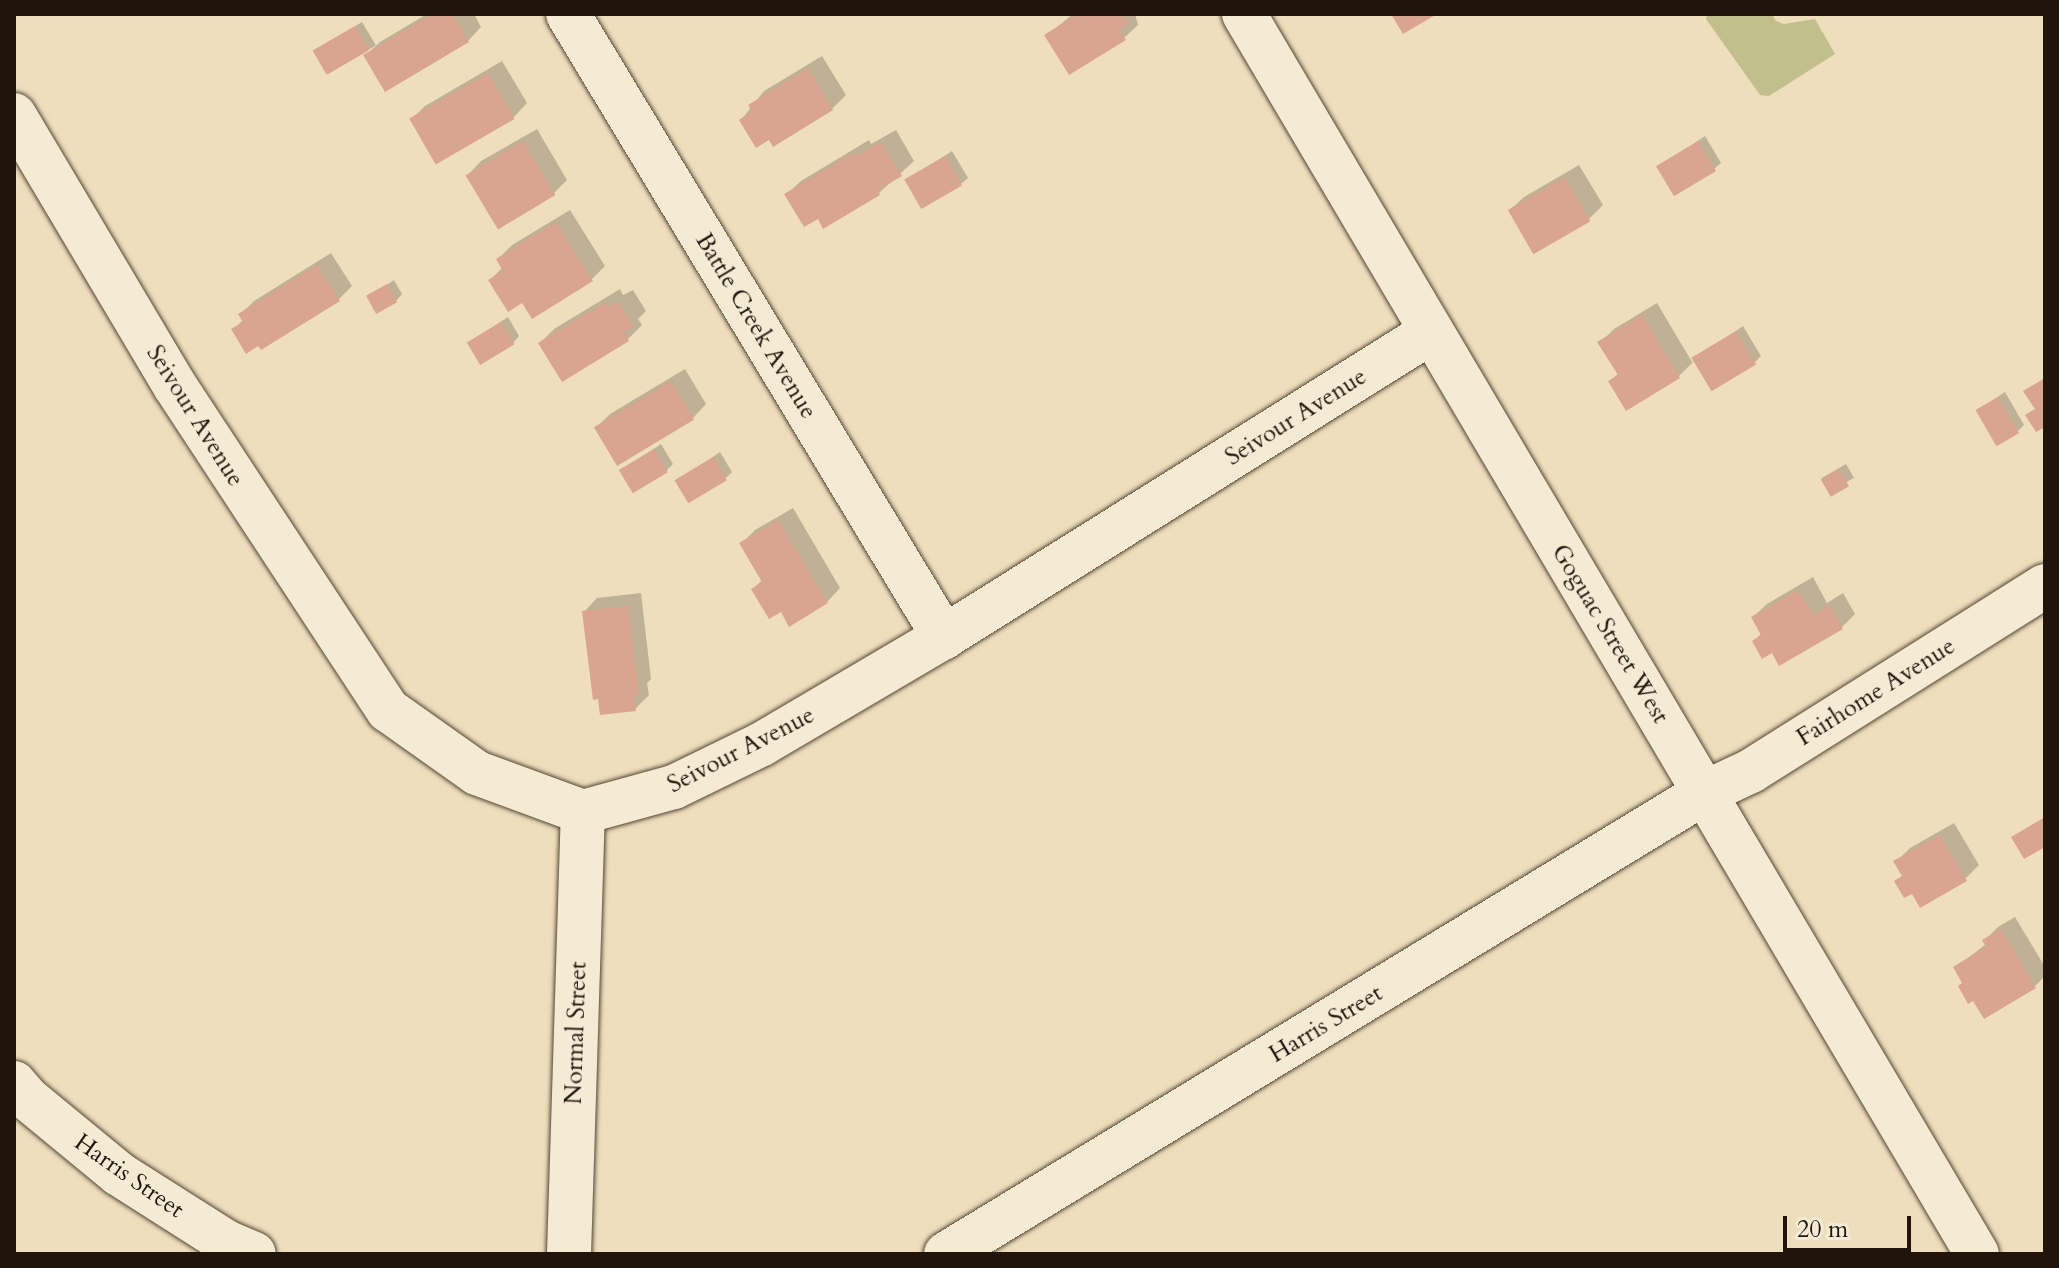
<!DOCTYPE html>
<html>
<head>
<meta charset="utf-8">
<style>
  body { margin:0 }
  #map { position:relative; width:2059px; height:1268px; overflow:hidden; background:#efdebb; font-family:Cardo,serif }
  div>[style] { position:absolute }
  .green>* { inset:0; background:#c1bf8b }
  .shadow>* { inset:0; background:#0003; transform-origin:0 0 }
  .building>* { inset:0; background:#d9a490; transform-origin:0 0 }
  .roads { filter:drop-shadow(0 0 2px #544637) drop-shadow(0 0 2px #544637) }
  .minor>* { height:44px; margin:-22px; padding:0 22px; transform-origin:22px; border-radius:22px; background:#f5ead3 }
  .tertiary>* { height:44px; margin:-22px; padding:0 22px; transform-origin:22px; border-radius:22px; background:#f5ead3 }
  span { translate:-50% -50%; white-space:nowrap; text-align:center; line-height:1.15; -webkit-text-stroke:7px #f5ead3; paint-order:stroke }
  .street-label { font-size:24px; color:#21140b }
  .frame { position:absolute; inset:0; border:16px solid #21140b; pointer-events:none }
  .scale { position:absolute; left:1783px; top:1216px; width:128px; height:36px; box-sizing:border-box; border:4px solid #21140b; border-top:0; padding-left:10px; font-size:24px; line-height:28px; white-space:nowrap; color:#21140b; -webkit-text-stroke:6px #f5ead3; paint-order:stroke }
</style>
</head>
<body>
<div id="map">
  <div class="green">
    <div style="clip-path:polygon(1707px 14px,1772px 14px,1776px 21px,1784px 24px,1815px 19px,1835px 54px,1769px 96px,1760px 95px,1706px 19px)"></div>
  </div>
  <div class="shadow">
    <div style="clip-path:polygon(427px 14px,474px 14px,481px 27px,468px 41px,366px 55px,380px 42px)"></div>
    <div style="clip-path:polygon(1073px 14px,1135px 14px,1138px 25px,1124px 38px,1046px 36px)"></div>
    <div style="left:362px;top:22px;width:27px;height:55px;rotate:59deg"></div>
    <div style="clip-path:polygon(822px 56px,846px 95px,832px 109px,770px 137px,741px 120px,764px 91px)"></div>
    <div style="clip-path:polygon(502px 61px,527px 103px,514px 117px,411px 120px,425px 106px)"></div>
    <div style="clip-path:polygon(537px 129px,567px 180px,554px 193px,468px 175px,481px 161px)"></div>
    <div style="clip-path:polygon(896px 130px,914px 161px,879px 193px,818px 216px,787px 194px,801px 181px,869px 140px,871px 144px)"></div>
    <div style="clip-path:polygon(1705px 136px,1721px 163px,1714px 169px,1659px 167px)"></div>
    <div style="clip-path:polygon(952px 151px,968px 178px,961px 184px,907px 180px)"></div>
    <div style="clip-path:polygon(1579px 165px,1603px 205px,1589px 219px,1510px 210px,1524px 197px)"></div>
    <div style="clip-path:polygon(570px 210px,605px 266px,591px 280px,523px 300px,490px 280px,503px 267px,498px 259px,512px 245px)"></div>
    <div style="clip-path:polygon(331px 253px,352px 286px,338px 300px,234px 329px,244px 319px,241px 314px,254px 301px)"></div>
    <div style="clip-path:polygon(394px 280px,402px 294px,396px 301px,369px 297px)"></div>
    <div style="clip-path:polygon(620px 289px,623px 295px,633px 290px,646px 311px,638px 319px,642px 325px,628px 339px,540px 343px,554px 329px)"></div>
    <div style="clip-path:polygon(1657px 303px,1692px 362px,1743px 326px,1761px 356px,1755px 362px,1695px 360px,1679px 376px,1627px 408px,1610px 381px,1619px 373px,1600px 343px,1614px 329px)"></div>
    <div style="clip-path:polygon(508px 317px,519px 336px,513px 343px,468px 343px)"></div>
    <div style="clip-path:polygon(685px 369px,706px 404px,693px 418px,596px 428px,610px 414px)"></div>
    <div style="clip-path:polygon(2005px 392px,2024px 425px,2018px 431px,1978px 410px)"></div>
    <div style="clip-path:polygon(661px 444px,673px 464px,667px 470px,622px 470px)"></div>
    <div style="clip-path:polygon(720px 452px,732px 472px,726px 478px,677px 482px)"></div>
    <div style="left:1846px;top:464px;width:16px;height:28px;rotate:60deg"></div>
    <div style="clip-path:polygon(793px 508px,840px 588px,827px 602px,781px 610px,753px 589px,763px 579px,742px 543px,755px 530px)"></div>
    <div style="clip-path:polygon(1813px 577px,1827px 603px,1843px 593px,1855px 614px,1842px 627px,1754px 641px,1762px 633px,1753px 617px,1767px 604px)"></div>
    <div style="clip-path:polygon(641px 593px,651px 679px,647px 683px,649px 695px,635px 709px,584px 612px,597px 598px)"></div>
    <div style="clip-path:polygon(1954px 823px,1979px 865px,1965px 879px,1904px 875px,1896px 862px,1910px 848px)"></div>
    <div style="clip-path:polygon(2015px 917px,2045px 967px,2045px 976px,2035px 986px,1955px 968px,1986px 944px,1984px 941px,1998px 927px)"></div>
  </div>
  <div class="building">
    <div style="clip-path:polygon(433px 14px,453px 14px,469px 42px,385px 92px,363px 55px)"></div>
    <div style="clip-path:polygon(1078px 14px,1123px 14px,1129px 23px,1119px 29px,1126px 40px,1069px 75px,1044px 35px)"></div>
    <div style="clip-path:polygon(1391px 14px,1437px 14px,1403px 34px)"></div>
    <div style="left:355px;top:26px;width:28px;height:49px;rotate:60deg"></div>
    <div style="clip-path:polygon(808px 68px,833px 110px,773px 147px,769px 140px,756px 148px,739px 120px,752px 111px,748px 105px)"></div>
    <div style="left:488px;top:73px;width:53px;height:91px;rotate:60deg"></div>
    <div style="left:523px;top:141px;width:63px;height:67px;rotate:59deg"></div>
    <div style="left:1698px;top:141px;width:35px;height:49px;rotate:59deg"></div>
    <div style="clip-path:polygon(881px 142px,902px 176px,878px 190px,880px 195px,823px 229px,818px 219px,804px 227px,784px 194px,855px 152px,857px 156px)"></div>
    <div style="left:945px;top:156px;width:34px;height:47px;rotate:60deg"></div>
    <div style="left:1565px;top:177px;width:51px;height:66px;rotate:60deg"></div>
    <div style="clip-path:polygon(556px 222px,593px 281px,532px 319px,522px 303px,508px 312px,488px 280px,503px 271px,496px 259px)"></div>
    <div style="clip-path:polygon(317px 265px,340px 301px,261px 350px,258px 346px,246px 354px,231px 329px,243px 322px,238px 314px)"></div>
    <div style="left:387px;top:284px;width:21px;height:24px;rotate:61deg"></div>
    <div style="clip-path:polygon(606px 302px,609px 307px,618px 302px,634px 326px,624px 332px,629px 341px,562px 382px,538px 343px)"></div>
    <div style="clip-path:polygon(1642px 315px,1680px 378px,1626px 411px,1608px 381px,1618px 375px,1597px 342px)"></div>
    <div style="left:501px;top:322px;width:26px;height:40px;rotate:59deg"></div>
    <div style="left:1736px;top:331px;width:39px;height:52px;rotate:59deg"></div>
    <div style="clip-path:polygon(2045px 378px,2045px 427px,2036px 432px,2025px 415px,2035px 409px,2023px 391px)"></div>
    <div style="left:671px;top:381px;width:45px;height:90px;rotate:59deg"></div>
    <div style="left:1998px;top:397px;width:42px;height:26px;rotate:60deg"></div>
    <div style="left:654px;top:449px;width:27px;height:41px;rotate:59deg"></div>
    <div style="left:713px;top:457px;width:27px;height:45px;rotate:59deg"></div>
    <div style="left:1839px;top:469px;width:20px;height:21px;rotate:60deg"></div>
    <div style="clip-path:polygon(778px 520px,828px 603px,789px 627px,781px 612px,769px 619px,751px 589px,762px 582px,739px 543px)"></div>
    <div style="clip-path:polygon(1798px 590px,1813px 615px,1829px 605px,1843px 629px,1779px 666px,1772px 653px,1762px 659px,1752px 641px,1761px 635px,1751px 617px)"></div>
    <div style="clip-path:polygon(628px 606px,639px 695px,634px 695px,636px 711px,600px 715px,598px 699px,593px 700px,582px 611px)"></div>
    <div style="clip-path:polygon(2045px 817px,2045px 847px,2024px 859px,2011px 837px)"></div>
    <div style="clip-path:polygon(1940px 835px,1967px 881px,1920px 908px,1912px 894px,1904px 898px,1894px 881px,1902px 876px,1893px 861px)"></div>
    <div style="clip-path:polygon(2001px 929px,2036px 988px,1984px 1019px,1973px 1001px,1968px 1004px,1958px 986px,1962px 983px,1953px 967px,1986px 947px,1982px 940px)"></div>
  </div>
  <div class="roads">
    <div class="minor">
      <div style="left:568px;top:14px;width:728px;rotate:58.89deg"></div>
      <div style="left:14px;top:115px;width:315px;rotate:59.3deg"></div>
      <div style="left:175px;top:386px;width:388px;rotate:56.7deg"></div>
      <div style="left:388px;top:710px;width:109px;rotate:35.3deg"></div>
      <div style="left:477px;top:773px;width:113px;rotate:20.2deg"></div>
      <div style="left:583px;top:812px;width:94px;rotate:-15.4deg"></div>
      <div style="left:674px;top:787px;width:98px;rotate:-26deg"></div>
      <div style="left:762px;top:744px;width:211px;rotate:-30.5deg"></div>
      <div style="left:944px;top:637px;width:575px;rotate:-32.06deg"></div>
      <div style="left:14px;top:1083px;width:21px;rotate:49deg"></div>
      <div style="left:28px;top:1099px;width:118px;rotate:39.5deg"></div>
      <div style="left:119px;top:1174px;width:127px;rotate:32.4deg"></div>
      <div style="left:226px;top:1242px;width:30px;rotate:23deg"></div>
      <div style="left:569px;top:1254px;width:442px;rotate:-88.2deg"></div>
      <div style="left:946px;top:1254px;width:887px;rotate:-31.31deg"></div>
      <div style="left:1704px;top:793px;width:52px;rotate:-25.1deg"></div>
      <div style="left:1751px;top:771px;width:347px;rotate:-32.2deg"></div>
    </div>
    <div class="tertiary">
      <div style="left:1244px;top:14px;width:1440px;rotate:59.41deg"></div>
    </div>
  </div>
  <div class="street-label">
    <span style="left:756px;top:326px;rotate:59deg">Battle Creek Avenue</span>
    <span style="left:195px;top:416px;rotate:58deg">Seivour Avenue</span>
    <span style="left:1296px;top:417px;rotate:-32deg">Seivour Avenue</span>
    <span style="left:1610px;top:634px;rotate:59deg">Goguac Street West</span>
    <span style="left:1876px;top:692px;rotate:-32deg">Fairhome Avenue</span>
    <span style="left:741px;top:750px;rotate:-27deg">Seivour Avenue</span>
    <span style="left:1326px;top:1024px;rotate:-31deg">Harris Street</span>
    <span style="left:576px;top:1033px;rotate:-88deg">Normal Street</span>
    <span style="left:129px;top:1176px;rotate:35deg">Harris Street</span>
  </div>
  <div class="frame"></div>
  <div class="scale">20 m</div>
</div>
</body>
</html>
